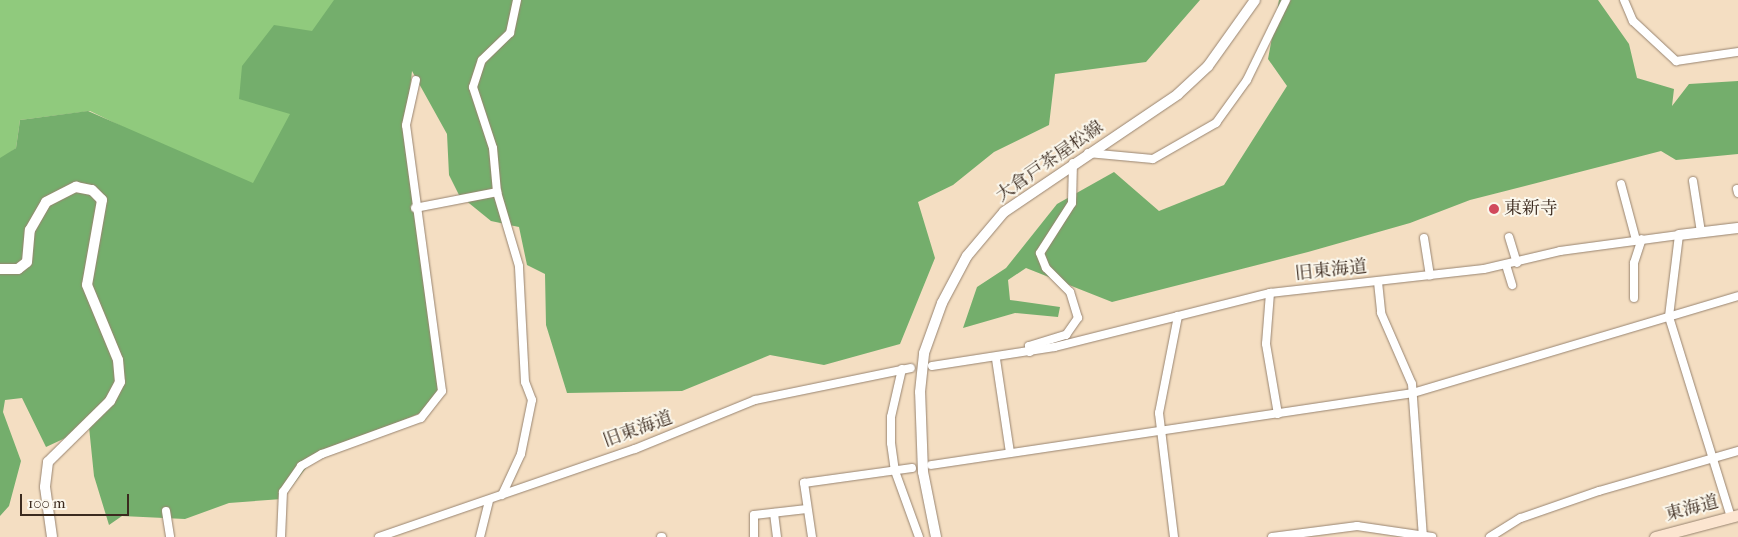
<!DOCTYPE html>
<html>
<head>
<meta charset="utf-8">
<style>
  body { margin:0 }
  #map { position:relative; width:1738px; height:537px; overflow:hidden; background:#f4dec2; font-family:"IM FELL French Canon","Noto Serif JP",serif }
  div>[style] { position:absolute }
  .green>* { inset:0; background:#90ca7d }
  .forest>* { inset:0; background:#74ae6c }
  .roads { filter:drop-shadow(0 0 1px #988470) drop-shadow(0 0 1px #988470) }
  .minor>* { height:8px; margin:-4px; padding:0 4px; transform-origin:4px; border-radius:4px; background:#fff }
  .tertiary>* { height:10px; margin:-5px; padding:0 5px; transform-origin:5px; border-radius:5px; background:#fff }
  .secondary>* { height:11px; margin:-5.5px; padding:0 5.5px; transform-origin:5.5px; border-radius:5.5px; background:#fce5d0 }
  .dots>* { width:14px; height:14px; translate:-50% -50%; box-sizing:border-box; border:2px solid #fbf7ec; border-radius:50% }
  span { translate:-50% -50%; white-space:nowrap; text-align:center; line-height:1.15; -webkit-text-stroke:4px #fbf7ec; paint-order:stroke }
  .street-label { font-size:18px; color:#3b2a1e }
  .poi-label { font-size:18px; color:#3b2a1e }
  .left { translate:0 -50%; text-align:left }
  .scale { position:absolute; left:20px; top:494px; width:109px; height:22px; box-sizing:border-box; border:2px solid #3b2a1e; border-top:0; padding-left:6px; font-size:15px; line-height:18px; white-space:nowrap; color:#3b2a1e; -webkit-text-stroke:4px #fbf7ec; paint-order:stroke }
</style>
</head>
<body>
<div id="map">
  <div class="green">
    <div style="clip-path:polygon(0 0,336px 0,346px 68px,253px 190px,90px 111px,20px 120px,16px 148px,0 160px)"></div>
  </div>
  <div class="forest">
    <div style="clip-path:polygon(334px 0,1200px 0,1146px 62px,1055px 74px,1049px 125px,994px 152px,953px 185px,918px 202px,935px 258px,900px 344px,824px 365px,770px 355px,682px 391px,567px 393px,546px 325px,545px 274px,527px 265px,519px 227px,491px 221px,459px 195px,449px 175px,447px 134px,412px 71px,406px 125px,443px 382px,432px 408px,313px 459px,282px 499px,229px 503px,185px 519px,122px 516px,109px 525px,94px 476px,89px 427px,46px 447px,22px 398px,5px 400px,3px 412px,21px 461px,9px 506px,0 516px,0 158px,16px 148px,20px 120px,88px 111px,253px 183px,290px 114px,239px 99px,242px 66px,274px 25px,312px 31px)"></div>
    <div style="clip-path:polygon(1279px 0,1598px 0,1629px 44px,1637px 78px,1674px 89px,1672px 106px,1689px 84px,1738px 81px,1738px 154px,1676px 160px,1661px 151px,1470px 200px,1410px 223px,1308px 252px,1112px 302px,1026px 268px,1008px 280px,1010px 300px,1060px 307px,1058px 317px,1015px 313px,963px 328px,977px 287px,1006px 268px,1057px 204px,1114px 172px,1159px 211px,1224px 185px,1287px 86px,1268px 59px)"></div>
  </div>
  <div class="roads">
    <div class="minor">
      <div style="left:1624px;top:0;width:23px;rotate:67deg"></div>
      <div style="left:1633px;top:21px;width:59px;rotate:42.9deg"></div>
      <div style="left:1676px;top:61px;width:63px;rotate:-8.3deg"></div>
      <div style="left:1088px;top:153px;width:65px;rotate:5.3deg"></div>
      <div style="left:1153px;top:159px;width:73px;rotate:-29.7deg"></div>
      <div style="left:1216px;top:123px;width:53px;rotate:-54.2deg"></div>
      <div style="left:1247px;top:80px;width:89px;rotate:-64deg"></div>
      <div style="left:1693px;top:181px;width:52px;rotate:81.1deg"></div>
      <div style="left:1621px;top:184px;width:58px;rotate:75deg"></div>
      <div style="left:1737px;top:189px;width:4px;rotate:76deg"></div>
      <div style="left:415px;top:208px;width:84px;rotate:-11deg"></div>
      <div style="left:1509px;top:237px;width:27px;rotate:73deg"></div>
      <div style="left:1424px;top:238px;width:38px;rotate:81deg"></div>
      <div style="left:1506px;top:265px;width:21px;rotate:73deg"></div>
      <div style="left:1378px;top:282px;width:31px;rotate:84deg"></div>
      <div style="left:1381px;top:313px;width:77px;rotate:66.4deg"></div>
      <div style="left:1412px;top:384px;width:153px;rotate:85.9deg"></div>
      <div style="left:1270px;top:293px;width:51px;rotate:94.5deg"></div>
      <div style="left:1266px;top:344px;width:71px;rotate:80.3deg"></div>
      <div style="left:1634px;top:298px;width:35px;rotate:-90deg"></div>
      <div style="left:1634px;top:263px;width:25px;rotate:-72deg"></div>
      <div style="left:1030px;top:352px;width:6px;rotate:-99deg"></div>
      <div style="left:1029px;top:346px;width:39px;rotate:-17deg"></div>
      <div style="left:1066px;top:335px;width:21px;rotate:-55deg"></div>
      <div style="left:1078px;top:318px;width:27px;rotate:-107deg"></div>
      <div style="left:1070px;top:292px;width:34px;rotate:-135deg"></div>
      <div style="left:1046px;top:268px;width:16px;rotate:-112deg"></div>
      <div style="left:1040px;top:253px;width:59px;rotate:-57.4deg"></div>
      <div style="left:1072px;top:203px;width:40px;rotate:-88.6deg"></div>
      <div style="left:996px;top:359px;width:95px;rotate:81.5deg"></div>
      <div style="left:932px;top:366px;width:124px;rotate:-8.8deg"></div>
      <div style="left:1055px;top:347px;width:222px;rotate:-14.1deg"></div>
      <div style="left:1270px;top:293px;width:215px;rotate:-6.4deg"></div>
      <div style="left:1484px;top:269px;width:78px;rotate:-13.3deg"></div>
      <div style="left:1560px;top:251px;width:120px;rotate:-7.7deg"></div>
      <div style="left:1679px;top:235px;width:83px;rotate:97deg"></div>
      <div style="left:1669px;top:317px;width:209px;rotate:72.8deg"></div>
      <div style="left:902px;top:369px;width:49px;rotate:102.9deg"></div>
      <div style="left:891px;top:417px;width:26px;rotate:90deg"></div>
      <div style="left:891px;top:443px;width:28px;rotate:82deg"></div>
      <div style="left:895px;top:471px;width:70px;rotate:70deg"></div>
      <div style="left:931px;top:465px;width:487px;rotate:-8.5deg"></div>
      <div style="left:1413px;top:393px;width:339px;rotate:-16.6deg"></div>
      <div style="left:502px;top:495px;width:45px;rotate:-65.1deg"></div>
      <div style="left:521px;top:454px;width:55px;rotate:-78.5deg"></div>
      <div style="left:532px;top:400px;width:19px;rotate:-111deg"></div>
      <div style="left:525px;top:382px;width:116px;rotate:-93deg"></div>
      <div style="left:519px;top:266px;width:77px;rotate:-106.6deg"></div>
      <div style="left:497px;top:192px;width:44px;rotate:-95.2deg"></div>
      <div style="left:493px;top:148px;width:64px;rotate:-108.2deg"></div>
      <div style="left:473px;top:87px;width:28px;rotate:-72deg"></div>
      <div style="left:482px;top:60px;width:39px;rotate:-44deg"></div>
      <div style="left:510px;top:33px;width:34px;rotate:-78deg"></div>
      <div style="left:166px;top:511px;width:26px;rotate:81deg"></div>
      <div style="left:774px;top:513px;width:24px;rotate:83deg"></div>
      <div style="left:281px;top:537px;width:45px;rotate:-87.5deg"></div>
      <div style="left:283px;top:492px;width:32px;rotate:-55deg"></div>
      <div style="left:301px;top:466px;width:24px;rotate:-30deg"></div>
      <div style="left:322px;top:454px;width:105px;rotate:-20deg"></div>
      <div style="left:421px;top:418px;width:34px;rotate:-52deg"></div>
      <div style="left:442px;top:391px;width:268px;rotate:-97.7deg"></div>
      <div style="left:406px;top:125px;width:46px;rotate:-77.5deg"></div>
      <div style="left:379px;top:537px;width:271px;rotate:-19deg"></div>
      <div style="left:635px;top:449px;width:130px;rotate:-22.2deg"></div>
      <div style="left:755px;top:400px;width:159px;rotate:-11.6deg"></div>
      <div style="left:480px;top:537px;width:38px;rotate:-76deg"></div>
      <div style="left:661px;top:537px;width:1px"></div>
      <div style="left:754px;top:537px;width:22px;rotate:-90deg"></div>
      <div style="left:754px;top:515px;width:53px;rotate:-6.5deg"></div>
      <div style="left:812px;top:537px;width:55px;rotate:-98.4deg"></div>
      <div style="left:804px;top:483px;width:109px;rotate:-7.9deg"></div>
      <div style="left:1174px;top:537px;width:125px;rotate:-96.9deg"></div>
      <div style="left:1159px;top:413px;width:99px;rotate:-78.9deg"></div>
      <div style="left:1272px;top:537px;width:86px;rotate:-7.4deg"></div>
      <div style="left:1357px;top:526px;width:76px;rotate:8.3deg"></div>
      <div style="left:1490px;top:537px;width:36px;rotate:-32deg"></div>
      <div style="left:1521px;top:518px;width:83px;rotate:-19.1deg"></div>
      <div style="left:1599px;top:491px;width:145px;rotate:-16.1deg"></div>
    </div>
    <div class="tertiary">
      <div style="left:1679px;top:235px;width:59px;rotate:-6.8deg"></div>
      <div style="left:0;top:269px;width:18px"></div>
      <div style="left:18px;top:269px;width:11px;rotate:-38deg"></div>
      <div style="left:27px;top:262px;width:32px;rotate:-85deg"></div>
      <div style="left:30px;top:230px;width:32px;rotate:-60deg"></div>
      <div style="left:46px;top:202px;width:34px;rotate:-27deg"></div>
      <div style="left:76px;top:187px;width:16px;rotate:11deg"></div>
      <div style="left:92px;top:190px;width:14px;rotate:45deg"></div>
      <div style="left:102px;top:200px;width:86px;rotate:100deg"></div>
      <div style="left:87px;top:285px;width:81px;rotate:67.5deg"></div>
      <div style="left:118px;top:360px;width:22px;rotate:85deg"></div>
      <div style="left:120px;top:382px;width:21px;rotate:118deg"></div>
      <div style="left:110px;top:401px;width:87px;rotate:135.5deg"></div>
      <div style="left:48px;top:462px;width:25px;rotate:97deg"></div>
      <div style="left:45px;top:487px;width:50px;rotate:82deg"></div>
      <div style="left:936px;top:537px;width:66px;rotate:-101.3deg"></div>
      <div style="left:923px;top:472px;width:80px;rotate:-92.1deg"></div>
      <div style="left:920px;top:392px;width:39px;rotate:-84deg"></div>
      <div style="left:924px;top:353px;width:53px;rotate:-70.2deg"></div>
      <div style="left:942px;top:303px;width:53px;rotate:-62deg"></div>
      <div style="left:967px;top:256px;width:57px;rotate:-49.9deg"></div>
      <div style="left:1004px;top:212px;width:210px;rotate:-34.1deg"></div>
      <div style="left:1178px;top:94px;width:41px;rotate:-43deg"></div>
      <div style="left:1208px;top:66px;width:81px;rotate:-54.5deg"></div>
    </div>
    <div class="secondary">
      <div style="left:1655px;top:537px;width:86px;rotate:-14.8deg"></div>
    </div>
  </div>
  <div class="dots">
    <div style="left:1494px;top:209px;background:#d1495b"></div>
  </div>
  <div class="street-label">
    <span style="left:1050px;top:162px;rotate:-35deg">大倉戸茶屋松線</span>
    <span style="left:1331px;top:271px;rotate:-6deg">旧東海道</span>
    <span style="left:638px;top:430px;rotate:-20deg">旧東海道</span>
    <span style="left:1692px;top:509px;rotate:-15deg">東海道</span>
  </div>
  <div class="poi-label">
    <span class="left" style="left:1504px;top:209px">東新寺</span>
  </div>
  <div class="scale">100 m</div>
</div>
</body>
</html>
